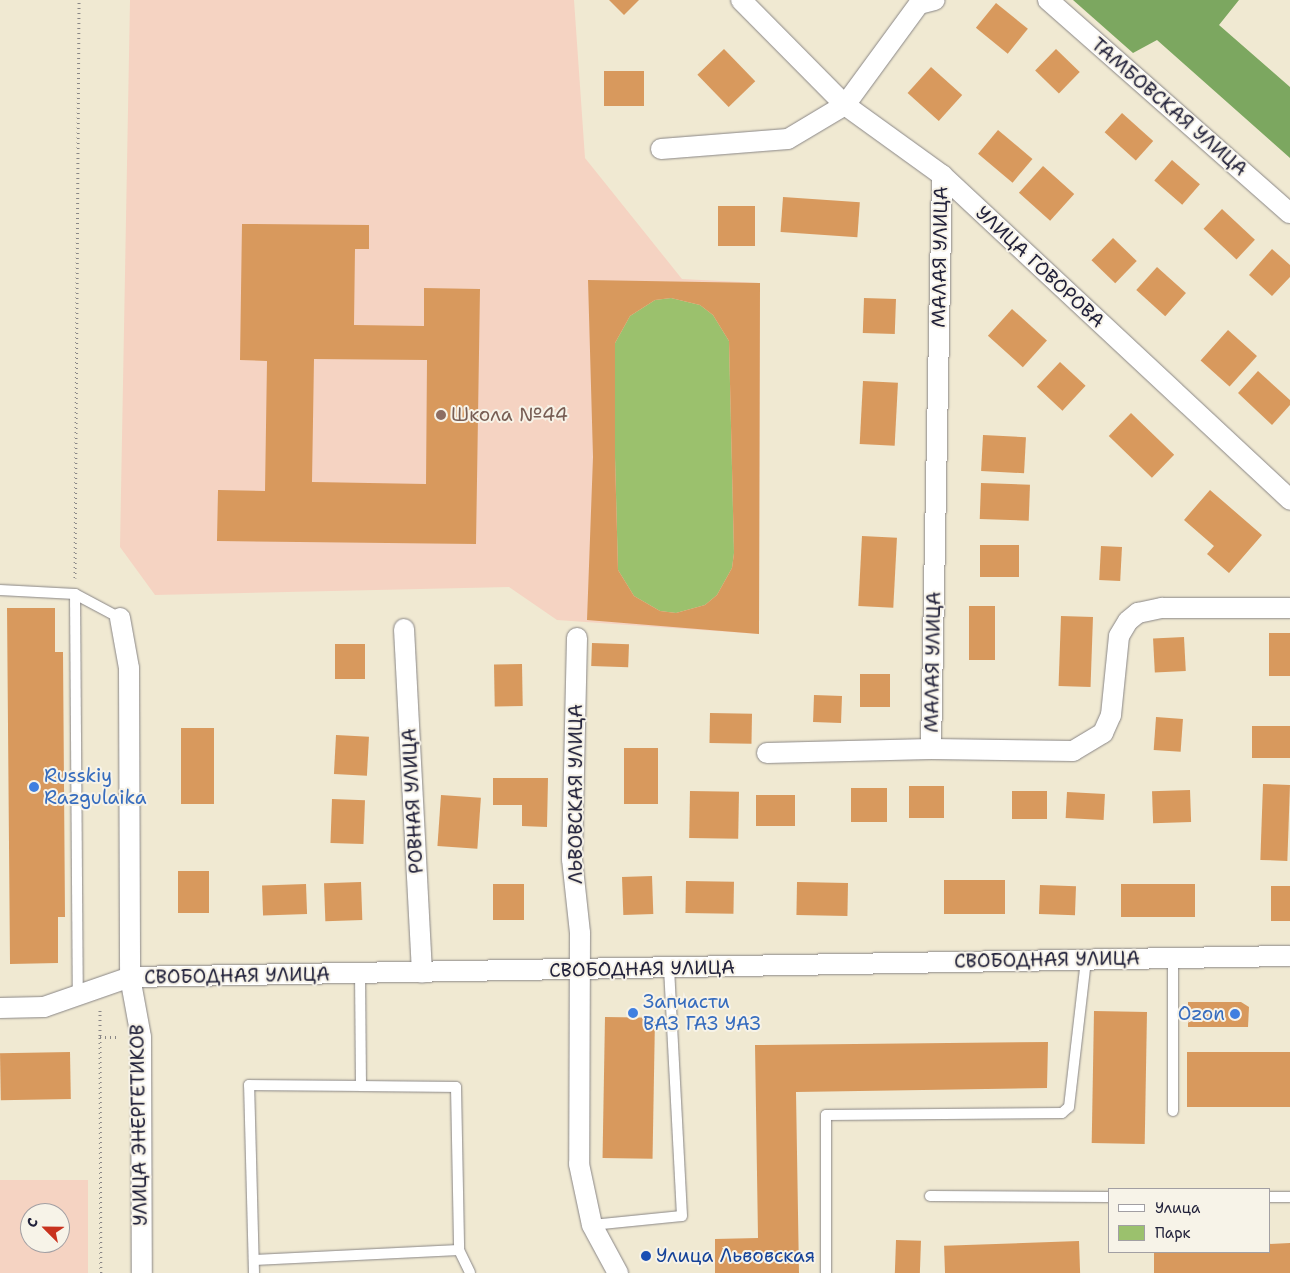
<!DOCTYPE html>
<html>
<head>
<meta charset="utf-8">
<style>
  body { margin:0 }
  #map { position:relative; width:1290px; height:1273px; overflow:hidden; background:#f0e9d2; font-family:"Shantell Sans",sans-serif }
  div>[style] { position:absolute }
  .built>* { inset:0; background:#f5d3c2 }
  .green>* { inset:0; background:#9bc16d }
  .forest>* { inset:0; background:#7ca760 }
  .building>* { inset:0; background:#d8995d; transform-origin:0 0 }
  .path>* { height:3px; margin-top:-1.5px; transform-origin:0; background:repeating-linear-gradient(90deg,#898686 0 1px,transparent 0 5px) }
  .roads { filter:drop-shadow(0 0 1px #898686) drop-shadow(0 0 1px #898686) }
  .lane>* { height:10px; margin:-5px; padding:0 5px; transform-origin:5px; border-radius:5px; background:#fff }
  .street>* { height:20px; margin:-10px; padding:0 10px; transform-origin:10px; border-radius:10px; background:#fff }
  .dots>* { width:14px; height:14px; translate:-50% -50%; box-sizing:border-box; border:2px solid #f7f3e8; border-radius:50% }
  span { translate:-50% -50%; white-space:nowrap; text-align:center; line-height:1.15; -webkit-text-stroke:4px #f7f3e8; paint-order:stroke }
  .street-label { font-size:19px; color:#22223b }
  .education-label { font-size:19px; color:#785e54 }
  .left { translate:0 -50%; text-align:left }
  .shop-label { font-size:19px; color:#366cbe }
  .right { translate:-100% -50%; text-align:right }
  .transit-label { font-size:19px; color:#164399 }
  .legend { position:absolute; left:1108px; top:1188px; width:162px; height:65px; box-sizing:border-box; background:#f7f3e8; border:1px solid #a29fa3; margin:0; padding:6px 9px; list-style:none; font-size:15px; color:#22223b }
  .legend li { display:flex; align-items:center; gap:10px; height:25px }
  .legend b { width:25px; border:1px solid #a29fa3 }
  .north { position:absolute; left:20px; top:1203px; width:50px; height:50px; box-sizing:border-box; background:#f7f3e8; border:1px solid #a29fa3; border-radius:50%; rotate:293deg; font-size:14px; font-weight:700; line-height:20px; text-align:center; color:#22223b }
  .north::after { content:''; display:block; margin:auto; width:18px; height:22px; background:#c8321e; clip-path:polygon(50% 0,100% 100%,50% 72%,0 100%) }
</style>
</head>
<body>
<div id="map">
  <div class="built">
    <div style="clip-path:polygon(130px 0,574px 0,585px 158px,682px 279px,760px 283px,759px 634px,557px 620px,509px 587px,155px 595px,120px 547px)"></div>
    <div style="clip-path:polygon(evenodd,0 1180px,88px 1180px,88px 1273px,0 1273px,0 1180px,30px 1213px,60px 1213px,60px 1243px,30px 1243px,30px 1213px)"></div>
  </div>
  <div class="green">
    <div style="clip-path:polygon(671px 298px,700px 305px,713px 315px,729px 341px,734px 553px,732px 568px,717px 595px,705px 605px,676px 613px,660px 611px,634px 596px,618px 570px,615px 457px,615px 343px,630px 316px,655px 300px)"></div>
  </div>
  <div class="forest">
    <div style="clip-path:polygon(1073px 0,1239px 0,1219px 25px,1290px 87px,1290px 158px,1157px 40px,1133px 53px)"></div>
  </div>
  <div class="building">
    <div style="clip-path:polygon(609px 0,639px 0,624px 15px)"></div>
    <div style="left:996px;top:3px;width:41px;height:32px;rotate:39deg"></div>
    <div style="left:724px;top:49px;width:45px;height:37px;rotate:46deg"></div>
    <div style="left:1056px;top:49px;width:33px;height:30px;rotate:44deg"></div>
    <div style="left:931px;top:67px;width:42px;height:35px;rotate:42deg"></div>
    <div style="left:604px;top:71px;width:40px;height:35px"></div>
    <div style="left:1122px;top:113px;width:42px;height:26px;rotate:42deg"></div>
    <div style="left:998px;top:130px;width:45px;height:31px;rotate:40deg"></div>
    <div style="left:1172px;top:160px;width:37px;height:27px;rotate:41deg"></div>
    <div style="left:1043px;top:166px;width:42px;height:36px;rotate:42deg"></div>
    <div style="left:783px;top:197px;width:77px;height:35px;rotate:4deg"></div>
    <div style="left:718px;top:206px;width:37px;height:40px"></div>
    <div style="left:1222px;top:209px;width:45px;height:27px;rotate:43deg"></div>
    <div style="clip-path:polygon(evenodd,242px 224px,369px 225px,369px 249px,355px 249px,354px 325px,424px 326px,424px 288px,480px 289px,476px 544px,217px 541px,218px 490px,265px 491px,267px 361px,240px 360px,242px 224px,314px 359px,427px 360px,426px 484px,312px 482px,314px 359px)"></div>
    <div style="left:1113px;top:238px;width:33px;height:31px;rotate:44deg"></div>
    <div style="clip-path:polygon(1272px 249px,1290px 265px,1290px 277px,1272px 296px,1249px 275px)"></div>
    <div style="left:1157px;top:267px;width:39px;height:31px;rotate:42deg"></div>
    <div style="clip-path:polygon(evenodd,588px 280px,760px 283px,759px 634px,587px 620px,593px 457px,588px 280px,671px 298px,700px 305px,713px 315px,729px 341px,734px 553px,732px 568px,717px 595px,705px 605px,676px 613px,660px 611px,634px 596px,618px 570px,615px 457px,615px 343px,630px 316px,655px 300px,671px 298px)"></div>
    <div style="left:864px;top:298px;width:32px;height:35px;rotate:2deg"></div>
    <div style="left:1012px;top:309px;width:47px;height:36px;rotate:42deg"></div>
    <div style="left:1228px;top:330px;width:39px;height:41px;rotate:42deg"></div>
    <div style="left:1060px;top:362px;width:35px;height:34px;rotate:43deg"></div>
    <div style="clip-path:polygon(1258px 371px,1290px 400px,1290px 405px,1272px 425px,1238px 393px)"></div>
    <div style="left:863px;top:381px;width:35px;height:63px;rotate:3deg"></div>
    <div style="left:1131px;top:413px;width:60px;height:32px;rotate:44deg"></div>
    <div style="left:983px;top:435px;width:43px;height:36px;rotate:3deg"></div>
    <div style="left:981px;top:483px;width:49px;height:36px;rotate:2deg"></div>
    <div style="clip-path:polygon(1210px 490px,1262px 535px,1229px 573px,1207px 554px,1214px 546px,1184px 520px)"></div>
    <div style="left:862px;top:536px;width:35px;height:70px;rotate:3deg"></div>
    <div style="left:980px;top:545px;width:39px;height:32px"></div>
    <div style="left:1101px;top:546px;width:21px;height:34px;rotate:3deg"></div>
    <div style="left:969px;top:606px;width:26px;height:54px"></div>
    <div style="clip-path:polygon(7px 608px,55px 608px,55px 652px,63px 652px,65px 917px,58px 917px,58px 963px,10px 964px)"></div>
    <div style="left:1061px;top:616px;width:32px;height:70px;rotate:2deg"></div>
    <div style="left:1269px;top:633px;width:21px;height:43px"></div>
    <div style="left:1184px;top:637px;width:34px;height:31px;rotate:87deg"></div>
    <div style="left:592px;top:643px;width:37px;height:23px;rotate:2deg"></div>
    <div style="left:335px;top:644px;width:30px;height:35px"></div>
    <div style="left:522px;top:664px;width:42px;height:28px;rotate:89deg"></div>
    <div style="left:860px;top:674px;width:30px;height:33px"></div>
    <div style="left:814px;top:695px;width:28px;height:27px;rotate:2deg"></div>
    <div style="left:710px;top:713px;width:42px;height:30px;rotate:1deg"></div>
    <div style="left:1156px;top:717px;width:27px;height:33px;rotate:4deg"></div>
    <div style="left:1252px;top:726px;width:38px;height:32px"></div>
    <div style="left:181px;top:728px;width:33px;height:76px"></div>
    <div style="left:336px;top:735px;width:33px;height:39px;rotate:3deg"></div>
    <div style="left:624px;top:748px;width:34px;height:56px"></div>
    <div style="clip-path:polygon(493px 778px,548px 778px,547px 827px,522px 826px,522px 805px,493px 805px)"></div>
    <div style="left:1263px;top:784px;width:27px;height:76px;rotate:2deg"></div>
    <div style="left:909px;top:786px;width:35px;height:32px"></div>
    <div style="left:887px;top:788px;width:34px;height:36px;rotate:90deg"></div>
    <div style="left:1190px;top:790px;width:32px;height:38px;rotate:88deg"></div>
    <div style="left:690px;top:791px;width:49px;height:47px;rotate:1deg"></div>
    <div style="left:1012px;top:791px;width:35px;height:28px"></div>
    <div style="left:1067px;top:792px;width:38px;height:26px;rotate:3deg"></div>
    <div style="left:441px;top:795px;width:40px;height:51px;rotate:4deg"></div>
    <div style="left:756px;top:795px;width:39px;height:31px"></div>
    <div style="left:332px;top:799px;width:33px;height:44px;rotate:2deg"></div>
    <div style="left:178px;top:871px;width:31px;height:42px"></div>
    <div style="left:652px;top:876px;width:38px;height:30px;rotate:88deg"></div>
    <div style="left:944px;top:880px;width:61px;height:34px"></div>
    <div style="left:686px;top:881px;width:48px;height:32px;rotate:1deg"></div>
    <div style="left:361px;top:882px;width:38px;height:37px;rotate:88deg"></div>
    <div style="left:797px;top:882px;width:51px;height:33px;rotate:1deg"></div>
    <div style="left:306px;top:884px;width:30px;height:44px;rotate:88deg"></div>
    <div style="left:493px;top:884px;width:31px;height:36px"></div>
    <div style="left:1121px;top:884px;width:74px;height:33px"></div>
    <div style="left:1040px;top:885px;width:36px;height:29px;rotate:2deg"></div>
    <div style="left:1290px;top:886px;width:35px;height:19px;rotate:90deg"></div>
    <div style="clip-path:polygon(1188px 1002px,1241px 1002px,1249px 1007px,1248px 1027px,1188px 1027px)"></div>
    <div style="left:1094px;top:1011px;width:53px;height:132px;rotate:1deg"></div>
    <div style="left:605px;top:1017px;width:50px;height:141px;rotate:1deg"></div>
    <div style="clip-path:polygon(1048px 1042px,1047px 1088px,796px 1092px,799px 1273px,715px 1273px,715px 1239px,758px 1238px,755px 1045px)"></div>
    <div style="left:70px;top:1052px;width:47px;height:70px;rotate:89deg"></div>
    <div style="left:1290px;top:1052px;width:55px;height:103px;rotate:90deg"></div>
    <div style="left:896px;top:1240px;width:25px;height:33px;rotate:2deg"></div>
    <div style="left:1079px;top:1241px;width:32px;height:135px;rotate:88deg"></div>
    <div style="clip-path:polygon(1290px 1243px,1290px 1273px,1154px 1273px,1154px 1252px,1269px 1252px,1269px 1244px)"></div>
  </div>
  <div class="path">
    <div style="left:75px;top:578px;width:578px;rotate:-89.6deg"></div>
    <div style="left:100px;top:1010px;width:27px;rotate:90deg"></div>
    <div style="left:100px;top:1037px;width:19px"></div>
    <div style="left:100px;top:1037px;width:236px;rotate:89.8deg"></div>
  </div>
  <div class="roads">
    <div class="lane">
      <div style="left:0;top:590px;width:75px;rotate:3.1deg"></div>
      <div style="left:75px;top:594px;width:402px;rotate:89.6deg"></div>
      <div style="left:75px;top:594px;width:51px;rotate:28.1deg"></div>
      <div style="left:361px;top:1086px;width:95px;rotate:0.6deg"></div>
      <div style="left:456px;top:1087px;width:163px;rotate:88.9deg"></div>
      <div style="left:459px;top:1250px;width:25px;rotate:64deg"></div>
      <div style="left:1173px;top:1111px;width:154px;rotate:-90deg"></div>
      <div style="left:930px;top:1196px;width:179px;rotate:0.3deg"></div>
      <div style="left:1269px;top:1197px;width:21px"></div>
      <div style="left:592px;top:1225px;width:90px;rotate:-5.7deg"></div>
      <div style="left:682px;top:1216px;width:248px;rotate:-93deg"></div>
      <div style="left:254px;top:1260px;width:205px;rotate:-2.8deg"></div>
      <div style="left:254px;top:1273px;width:188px;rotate:-91.5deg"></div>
      <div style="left:249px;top:1085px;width:112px;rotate:0.5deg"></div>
      <div style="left:361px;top:1086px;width:111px;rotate:-90.5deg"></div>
      <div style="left:826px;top:1273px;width:158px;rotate:-90deg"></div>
      <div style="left:826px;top:1115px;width:236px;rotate:-0.5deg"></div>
      <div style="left:1062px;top:1113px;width:9px;rotate:-41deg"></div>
      <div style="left:1069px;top:1107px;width:149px;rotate:-83.4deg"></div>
    </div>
    <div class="street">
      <div style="left:741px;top:0;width:148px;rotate:45.3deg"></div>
      <div style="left:845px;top:105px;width:120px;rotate:35.8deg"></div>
      <div style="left:942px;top:175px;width:476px;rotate:43deg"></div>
      <div style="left:1048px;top:0;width:322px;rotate:41.4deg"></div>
      <div style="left:661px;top:149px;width:127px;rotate:-4.5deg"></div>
      <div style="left:788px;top:139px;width:66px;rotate:-30.8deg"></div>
      <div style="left:845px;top:105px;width:125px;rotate:-53.8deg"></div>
      <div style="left:919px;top:4px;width:16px;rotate:-14deg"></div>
      <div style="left:942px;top:175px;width:574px;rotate:91.1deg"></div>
      <div style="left:931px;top:749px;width:142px;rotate:0.8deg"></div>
      <div style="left:1073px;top:751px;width:35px;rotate:-31deg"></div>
      <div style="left:1103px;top:733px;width:20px;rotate:-66deg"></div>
      <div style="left:1111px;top:715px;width:79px;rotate:-84.2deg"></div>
      <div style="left:1119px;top:636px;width:17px;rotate:-59deg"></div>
      <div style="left:1128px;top:621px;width:13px;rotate:-39deg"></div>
      <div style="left:1138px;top:613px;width:25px;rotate:-12deg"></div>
      <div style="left:1162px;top:608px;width:128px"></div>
      <div style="left:120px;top:618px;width:51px;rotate:79.8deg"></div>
      <div style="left:129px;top:668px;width:309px;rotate:89.8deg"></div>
      <div style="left:130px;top:977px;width:61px;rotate:79.6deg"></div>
      <div style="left:141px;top:1037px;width:236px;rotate:89.8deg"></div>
      <div style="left:404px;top:629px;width:344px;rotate:87deg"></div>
      <div style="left:577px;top:638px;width:221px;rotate:91.3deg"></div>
      <div style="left:572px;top:859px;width:74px;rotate:83.8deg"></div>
      <div style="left:580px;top:933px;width:231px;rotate:90.2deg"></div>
      <div style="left:579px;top:1164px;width:62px;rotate:78deg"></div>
      <div style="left:592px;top:1225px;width:55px;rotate:61.6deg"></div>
      <div style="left:767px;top:753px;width:164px;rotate:-1.4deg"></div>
      <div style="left:0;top:1008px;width:44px;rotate:-1.3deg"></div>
      <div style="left:44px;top:1007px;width:91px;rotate:-19.2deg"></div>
      <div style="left:130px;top:977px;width:1160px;rotate:-1.04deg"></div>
    </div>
  </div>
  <div class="dots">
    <div style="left:441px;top:415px;background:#8d6e63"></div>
    <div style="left:34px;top:787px;background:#3f7fe0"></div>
    <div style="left:633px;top:1013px;background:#3f7fe0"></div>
    <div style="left:1235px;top:1014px;background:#3f7fe0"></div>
    <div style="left:646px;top:1256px;background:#1a4fb4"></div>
  </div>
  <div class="street-label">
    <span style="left:1169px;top:107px;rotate:41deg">ТАМБОВСКАЯ УЛИЦА</span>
    <span style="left:940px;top:257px;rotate:-89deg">МАЛАЯ УЛИЦА</span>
    <span style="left:1040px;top:267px;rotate:43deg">УЛИЦА ГОВОРОВА</span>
    <span style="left:933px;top:662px;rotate:-89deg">МАЛАЯ УЛИЦА</span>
    <span style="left:576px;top:794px;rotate:-90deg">ЛЬВОВСКАЯ УЛИЦА</span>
    <span style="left:413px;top:801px;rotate:-93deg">РОВНАЯ УЛИЦА</span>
    <span style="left:1047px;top:960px;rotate:-1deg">СВОБОДНАЯ УЛИЦА</span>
    <span style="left:642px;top:969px;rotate:-1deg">СВОБОДНАЯ УЛИЦА</span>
    <span style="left:237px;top:976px;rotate:-1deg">СВОБОДНАЯ УЛИЦА</span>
    <span style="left:139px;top:1125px;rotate:-91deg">УЛИЦА ЭНЕРГЕТИКОВ</span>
  </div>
  <div class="education-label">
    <span class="left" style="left:451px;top:415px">Школа №44</span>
  </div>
  <div class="shop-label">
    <span class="left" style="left:44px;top:787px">Russkiy<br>Razgulaika</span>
    <span class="left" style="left:643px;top:1013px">Запчасти<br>ВАЗ ГАЗ УАЗ</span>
    <span class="right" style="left:1225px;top:1014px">Ozon</span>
  </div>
  <div class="transit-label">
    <span class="left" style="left:656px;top:1256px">Улица Львовская</span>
  </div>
  <ul class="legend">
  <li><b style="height:6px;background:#fff"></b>Улица</li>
  <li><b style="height:14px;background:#9bc16d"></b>Парк</li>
  </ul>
  <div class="north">С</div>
</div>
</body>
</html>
